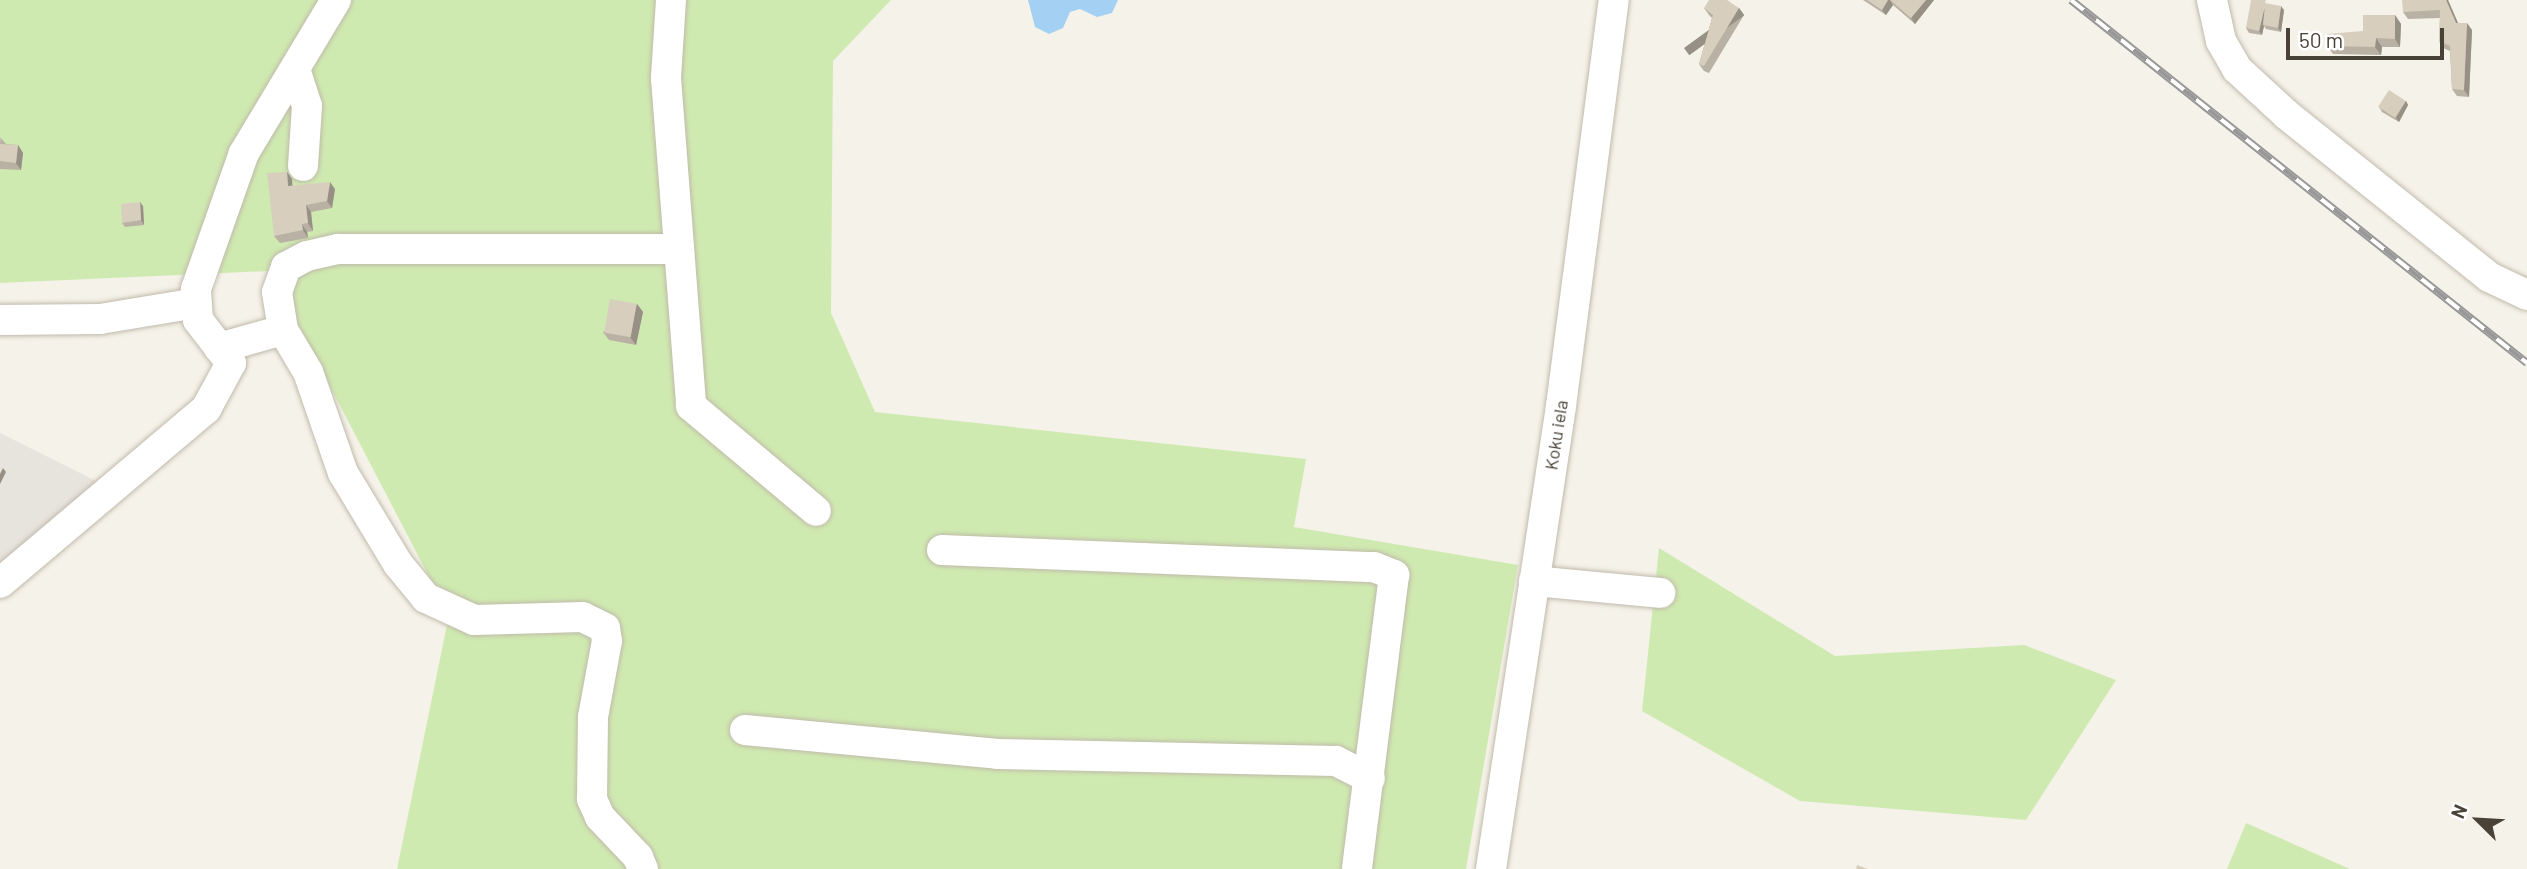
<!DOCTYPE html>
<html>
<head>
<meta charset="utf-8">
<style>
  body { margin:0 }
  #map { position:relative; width:2527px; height:869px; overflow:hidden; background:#f5f2e9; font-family:Barlow,sans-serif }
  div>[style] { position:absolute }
  .industrial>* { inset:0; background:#e7e3dd }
  .green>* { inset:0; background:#cfeab0 }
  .water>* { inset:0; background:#a4d1f3 }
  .roads { filter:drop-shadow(0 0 2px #c1baab) drop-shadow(0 0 2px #c1baab) }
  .minor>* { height:30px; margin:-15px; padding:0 15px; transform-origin:15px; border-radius:15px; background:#fff }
  .rail>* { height:8px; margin-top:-4px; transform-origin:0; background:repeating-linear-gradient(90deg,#fff 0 16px,#989898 0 32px); box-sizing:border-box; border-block:2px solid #989898 }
  .wall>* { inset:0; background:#b9b1a3 }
  .shaded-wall>* { inset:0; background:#969085; transform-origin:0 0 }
  .building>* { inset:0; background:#d7cebe; transform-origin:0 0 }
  span { translate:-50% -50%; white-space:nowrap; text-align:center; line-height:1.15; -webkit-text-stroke:5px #fff; paint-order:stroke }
  .street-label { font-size:18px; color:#494237 }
  .north { position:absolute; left:2443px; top:785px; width:70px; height:70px; -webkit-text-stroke:5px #fff; paint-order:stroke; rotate:294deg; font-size:19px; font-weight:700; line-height:28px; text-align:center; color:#494237 }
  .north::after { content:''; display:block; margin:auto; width:24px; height:32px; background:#494237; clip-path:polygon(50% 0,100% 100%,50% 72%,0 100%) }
  .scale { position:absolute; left:2286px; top:28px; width:158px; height:32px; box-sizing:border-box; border:4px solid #494237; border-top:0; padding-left:9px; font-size:21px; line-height:24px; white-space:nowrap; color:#494237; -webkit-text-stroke:5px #fff; paint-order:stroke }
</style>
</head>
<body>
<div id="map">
  <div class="industrial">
    <div style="clip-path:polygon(0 433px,100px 483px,0 562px)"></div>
  </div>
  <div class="green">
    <div style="clip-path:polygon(0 0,891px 0,833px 61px,831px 313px,875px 412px,1306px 459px,1294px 527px,1518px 565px,1466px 869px,397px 869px,449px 615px,270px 271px,0 283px)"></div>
    <div style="clip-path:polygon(1659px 548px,1835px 656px,2024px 645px,2116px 680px,2026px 820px,1800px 801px,1642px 711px)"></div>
    <div style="clip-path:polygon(2246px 823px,2350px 869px,2227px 869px)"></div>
  </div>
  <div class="water">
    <div style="clip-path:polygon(1028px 0,1118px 0,1112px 13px,1097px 17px,1080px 9px,1070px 12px,1063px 28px,1049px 34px,1035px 27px)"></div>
  </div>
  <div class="roads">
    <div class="minor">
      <div style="left:671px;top:0;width:78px;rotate:93.7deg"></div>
      <div style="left:666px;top:78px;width:329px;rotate:85.6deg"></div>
      <div style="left:691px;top:406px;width:163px;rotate:40deg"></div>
      <div style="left:2212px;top:0;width:42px;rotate:77.6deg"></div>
      <div style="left:2221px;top:41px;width:32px;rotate:60deg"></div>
      <div style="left:2237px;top:69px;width:68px;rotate:42.6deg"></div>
      <div style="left:2287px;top:115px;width:259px;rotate:38.7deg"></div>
      <div style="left:2489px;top:277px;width:42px;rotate:25.3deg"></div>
      <div style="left:295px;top:69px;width:39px;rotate:72deg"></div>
      <div style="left:307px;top:106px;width:60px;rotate:93.8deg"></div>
      <div style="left:0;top:320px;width:100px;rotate:-0.6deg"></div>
      <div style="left:100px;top:319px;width:98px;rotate:-9.4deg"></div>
      <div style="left:219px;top:348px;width:66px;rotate:-15.7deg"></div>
      <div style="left:942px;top:550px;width:432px;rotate:2.3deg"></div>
      <div style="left:1374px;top:567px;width:22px;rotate:22deg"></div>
      <div style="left:1394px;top:575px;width:296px;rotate:97.2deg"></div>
      <div style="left:1534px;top:581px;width:127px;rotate:5.4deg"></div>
      <div style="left:0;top:583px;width:270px;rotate:-40.2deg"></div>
      <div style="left:206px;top:409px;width:52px;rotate:-61.5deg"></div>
      <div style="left:231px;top:363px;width:54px;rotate:-127.5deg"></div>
      <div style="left:198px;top:320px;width:31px;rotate:-94deg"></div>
      <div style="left:196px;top:289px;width:144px;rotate:-70.6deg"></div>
      <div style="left:244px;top:153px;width:179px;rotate:-59deg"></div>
      <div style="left:745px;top:730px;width:254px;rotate:5.4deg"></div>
      <div style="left:998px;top:754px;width:338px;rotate:1.2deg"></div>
      <div style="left:1336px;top:761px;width:38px;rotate:27deg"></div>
      <div style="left:643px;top:869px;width:13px;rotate:-113deg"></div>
      <div style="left:638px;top:857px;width:55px;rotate:-133.5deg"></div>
      <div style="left:600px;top:817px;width:20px;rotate:-114deg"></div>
      <div style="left:592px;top:799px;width:82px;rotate:-89.3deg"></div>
      <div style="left:593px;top:717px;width:77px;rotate:-79.6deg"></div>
      <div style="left:607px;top:641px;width:13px;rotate:-99deg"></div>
      <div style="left:605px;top:628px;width:25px;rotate:-154deg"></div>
      <div style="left:582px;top:617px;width:108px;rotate:178.4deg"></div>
      <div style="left:474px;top:620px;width:53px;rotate:-155.4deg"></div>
      <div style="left:426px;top:598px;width:44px;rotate:-129.5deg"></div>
      <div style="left:398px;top:564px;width:106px;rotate:-121.1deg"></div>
      <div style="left:343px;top:473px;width:107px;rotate:-109.1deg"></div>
      <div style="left:308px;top:372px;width:49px;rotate:-120.8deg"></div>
      <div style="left:283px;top:330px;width:38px;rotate:-99deg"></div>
      <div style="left:277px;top:292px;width:27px;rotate:-70deg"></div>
      <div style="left:286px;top:267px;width:24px;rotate:-28deg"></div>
      <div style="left:307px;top:256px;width:32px;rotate:-13deg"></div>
      <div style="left:338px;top:249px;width:341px"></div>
      <div style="left:1491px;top:869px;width:468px;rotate:-81.4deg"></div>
      <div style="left:1561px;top:406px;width:409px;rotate:-82.6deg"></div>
    </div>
  </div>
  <div class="rail">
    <div style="left:2071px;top:0;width:583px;rotate:38.52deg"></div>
  </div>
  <div class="wall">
    <div style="clip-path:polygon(1863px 0,1934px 0,1915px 24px,1893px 5px,1886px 15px)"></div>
    <div style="clip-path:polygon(2448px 0,2458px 23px,2472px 30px,2469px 97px,2457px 96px,2452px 89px,2450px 51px,2443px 48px,2439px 41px,2440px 18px,2408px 19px,2403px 12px)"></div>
    <div style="clip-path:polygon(2269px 4px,2284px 10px,2281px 32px,2266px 29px,2264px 26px,2262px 35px,2249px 33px,2246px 28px)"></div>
    <div style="clip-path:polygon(1704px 8px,1739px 8px,1744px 15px,1709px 73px,1704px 71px,1699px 64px,1712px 18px,1709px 15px)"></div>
    <div style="clip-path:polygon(2395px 15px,2401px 24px,2400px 47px,2382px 47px,2381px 55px,2333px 54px,2327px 46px,2363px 31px)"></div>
    <div style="clip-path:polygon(2406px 101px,2408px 105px,2399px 122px,2382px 112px,2379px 107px)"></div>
    <div style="clip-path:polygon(0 137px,6px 144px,18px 145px,23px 153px,21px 170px,0 169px)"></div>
    <div style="clip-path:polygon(287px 172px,292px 179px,292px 186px,335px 189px,332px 208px,311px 212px,313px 231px,307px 232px,308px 238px,280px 243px,274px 236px)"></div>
    <div style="clip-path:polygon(143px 206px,144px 225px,125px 227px,122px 223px)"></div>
    <div style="clip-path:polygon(637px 304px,643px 312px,636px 345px,609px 340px,603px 332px)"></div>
  </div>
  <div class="shaded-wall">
    <div style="clip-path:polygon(1888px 0,1890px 0,1893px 5px,1886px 15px,1882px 10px)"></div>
    <div style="clip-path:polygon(1926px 0,1934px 0,1915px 24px,1911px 18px)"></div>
    <div style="clip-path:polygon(2446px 0,2448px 0,2461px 30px,2456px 23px)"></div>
    <div style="clip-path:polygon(2265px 6px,2263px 25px,2264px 26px,2262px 35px,2259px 31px)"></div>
    <div style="clip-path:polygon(2281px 6px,2284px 10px,2281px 32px,2278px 28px)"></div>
    <div style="left:1739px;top:8px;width:9px;height:68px;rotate:54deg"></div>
    <div style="clip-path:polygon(2395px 15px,2401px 24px,2400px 47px,2395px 39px)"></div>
    <div style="clip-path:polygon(2467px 23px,2472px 30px,2469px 97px,2464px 90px)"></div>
    <div style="clip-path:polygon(2376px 38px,2382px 47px,2381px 55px,2375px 47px)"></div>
    <div style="clip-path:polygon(2406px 101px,2408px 105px,2399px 122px,2396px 118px)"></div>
    <div style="clip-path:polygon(18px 145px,23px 153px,21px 170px,16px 163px)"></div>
    <div style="clip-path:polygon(287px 172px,292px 179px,293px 194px,288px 186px)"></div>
    <div style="clip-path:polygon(330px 182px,335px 189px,332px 208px,327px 201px)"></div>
    <div style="clip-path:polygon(140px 202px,143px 206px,144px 225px,141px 220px)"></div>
    <div style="clip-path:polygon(306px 205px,311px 212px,313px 231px,308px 223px)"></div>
    <div style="clip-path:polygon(302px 224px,307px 232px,308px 238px,303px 230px)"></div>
    <div style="clip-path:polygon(637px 304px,643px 312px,636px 345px,630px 337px)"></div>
    <div style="clip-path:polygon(3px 468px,6px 472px,0 484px,0 474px)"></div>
  </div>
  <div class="building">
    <div style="clip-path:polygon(1709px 0,1727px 0,1739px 8px,1704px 66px,1699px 64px,1713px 15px,1704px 8px)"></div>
    <div style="clip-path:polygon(1867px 0,1888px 0,1882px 10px)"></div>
    <div style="clip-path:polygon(1890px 0,1926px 0,1911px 18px)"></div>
    <div style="clip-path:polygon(2251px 0,2266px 0,2265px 3px,2281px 6px,2278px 28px,2263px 25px,2265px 6px,2259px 31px,2246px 28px)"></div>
    <div style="clip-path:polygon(2402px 0,2446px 0,2456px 23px,2467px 23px,2464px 90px,2452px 89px,2450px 46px,2439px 41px,2440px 10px,2403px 12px)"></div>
    <div style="clip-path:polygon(2363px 15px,2395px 15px,2395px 39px,2376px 38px,2375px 47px,2327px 46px,2327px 34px,2363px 31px)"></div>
    <div style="left:2389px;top:90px;width:20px;height:20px;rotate:33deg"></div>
    <div style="clip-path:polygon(0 137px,1px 137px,0 144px,18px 145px,16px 163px,0 161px)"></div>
    <div style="clip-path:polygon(287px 172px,288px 186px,330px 182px,327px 201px,306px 205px,308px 223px,302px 224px,303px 230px,274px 236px,267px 173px)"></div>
    <div style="clip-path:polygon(140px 202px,141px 220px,122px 223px,121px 204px)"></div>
    <div style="left:610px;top:299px;width:27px;height:34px;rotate:10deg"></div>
    <div style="clip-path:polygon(1857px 865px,1868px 869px,1856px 869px)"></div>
  </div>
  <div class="street-label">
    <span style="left:1556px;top:435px;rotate:-81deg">Koku iela</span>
  </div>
  <div class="north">N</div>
  <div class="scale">50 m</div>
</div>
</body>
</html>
